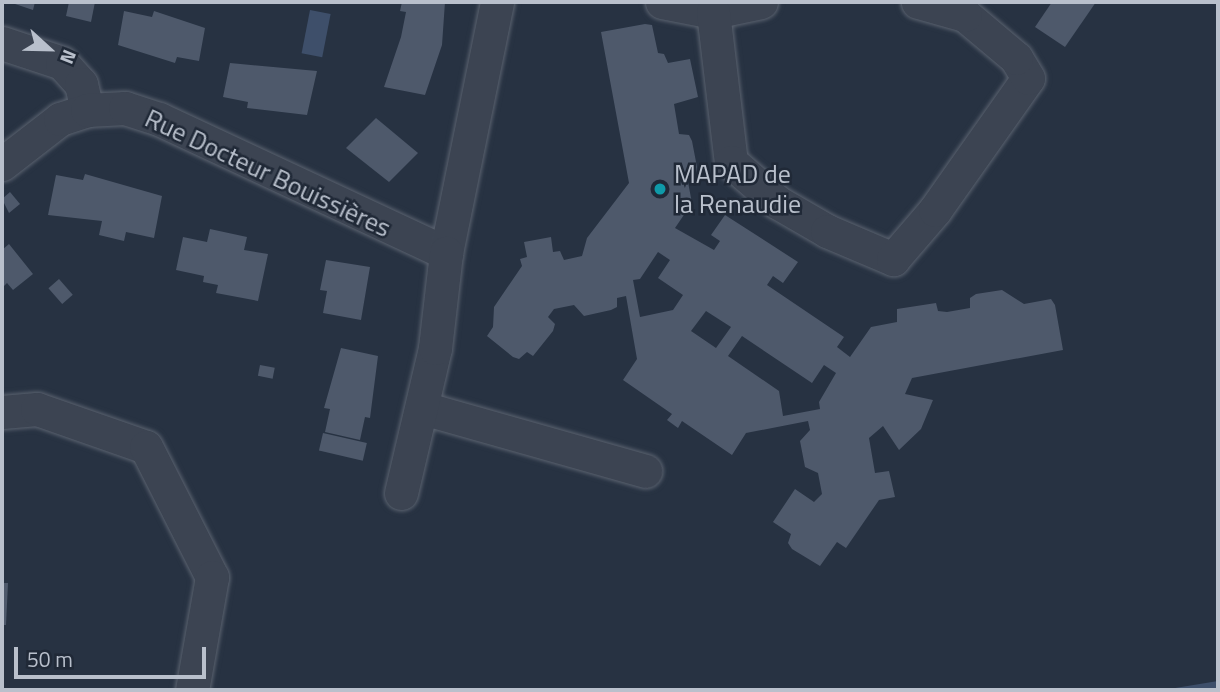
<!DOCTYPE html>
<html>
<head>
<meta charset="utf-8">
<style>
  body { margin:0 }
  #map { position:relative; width:1220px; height:692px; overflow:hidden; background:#273242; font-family:"Titillium Web",sans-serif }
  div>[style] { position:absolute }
  .water>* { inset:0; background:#3e4f6a; transform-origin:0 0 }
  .building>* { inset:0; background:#4e596b; transform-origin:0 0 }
  .roads { filter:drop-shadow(0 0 2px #5a626f) drop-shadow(0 0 2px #5a626f) }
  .minor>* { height:33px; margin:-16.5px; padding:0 16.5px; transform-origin:16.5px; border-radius:16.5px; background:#3c4452 }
  .dots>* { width:19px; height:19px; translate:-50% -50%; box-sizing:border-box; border:4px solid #202937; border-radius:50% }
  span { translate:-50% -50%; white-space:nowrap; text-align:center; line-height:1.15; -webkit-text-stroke:5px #202937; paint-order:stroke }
  .street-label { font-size:26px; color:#b9c0cc }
  .poi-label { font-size:26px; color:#b9c0cc }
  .left { translate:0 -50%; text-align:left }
  .frame { position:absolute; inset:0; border:4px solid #b9c0cc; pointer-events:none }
  .north { position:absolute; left:14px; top:14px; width:70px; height:70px; -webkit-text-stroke:5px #202937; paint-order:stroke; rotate:112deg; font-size:19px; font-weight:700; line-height:28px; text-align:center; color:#b9c0cc }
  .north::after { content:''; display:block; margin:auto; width:24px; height:32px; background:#b9c0cc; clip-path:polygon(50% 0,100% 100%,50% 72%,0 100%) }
  .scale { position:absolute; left:14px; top:647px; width:192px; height:32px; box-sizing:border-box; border:4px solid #b9c0cc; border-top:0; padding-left:9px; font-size:21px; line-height:24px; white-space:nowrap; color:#b9c0cc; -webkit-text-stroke:5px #202937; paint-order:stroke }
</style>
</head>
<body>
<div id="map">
  <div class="water">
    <div style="left:310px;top:10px;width:21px;height:44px;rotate:11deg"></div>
    <div style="clip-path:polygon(1218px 681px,1218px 690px,1163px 690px)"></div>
  </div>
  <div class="building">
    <div style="clip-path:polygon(9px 2px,35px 2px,33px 10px)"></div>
    <div style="clip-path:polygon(69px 2px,95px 2px,91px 22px,66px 16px)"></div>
    <div style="clip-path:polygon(402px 2px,445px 2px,442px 45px,425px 95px,384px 87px,401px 37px,406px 12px,400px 11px)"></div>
    <div style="clip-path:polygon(1052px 2px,1096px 2px,1065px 47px,1035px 27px)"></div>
    <div style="clip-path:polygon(124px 11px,152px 17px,154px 11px,205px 28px,199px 61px,177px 57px,175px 63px,118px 45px)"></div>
    <div style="clip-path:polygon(evenodd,645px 24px,652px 25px,658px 53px,664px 54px,668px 63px,690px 59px,698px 97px,674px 104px,679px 134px,689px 135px,692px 141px,697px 167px,696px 173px,687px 177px,692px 203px,675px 228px,714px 250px,720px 241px,711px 235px,725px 215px,798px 262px,783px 283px,773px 276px,767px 285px,844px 337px,837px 347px,850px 357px,871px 327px,897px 322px,897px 309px,936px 303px,938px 311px,947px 312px,970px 308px,970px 298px,976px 294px,1002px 290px,1024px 304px,1051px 299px,1055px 305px,1063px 350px,912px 378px,905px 394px,933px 400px,921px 429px,899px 450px,883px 426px,869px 438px,875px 473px,889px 471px,895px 497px,879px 500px,846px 548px,837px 542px,820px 566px,792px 549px,788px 543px,791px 534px,773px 522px,795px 489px,814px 502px,822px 494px,818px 473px,805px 467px,800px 441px,810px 430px,808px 421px,746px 433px,732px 455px,682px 421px,678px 428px,667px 420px,672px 414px,623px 380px,637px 359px,626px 296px,617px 298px,617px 307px,611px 310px,584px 316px,574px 305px,554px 309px,548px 317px,555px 324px,553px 331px,533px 356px,527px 352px,519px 359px,513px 357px,487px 336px,493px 327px,494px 307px,522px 266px,520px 259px,527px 257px,524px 242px,551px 237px,553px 252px,560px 251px,564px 260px,582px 256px,587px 238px,629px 183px,601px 32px,645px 24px,658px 252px,670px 260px,658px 278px,683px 295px,673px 310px,640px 317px,633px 280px,640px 279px,658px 252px,645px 24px,706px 311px,731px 327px,716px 348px,691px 331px,706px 311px,645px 24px,742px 336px,812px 383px,824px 365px,836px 373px,819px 402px,820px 409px,783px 416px,779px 391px,728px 356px,742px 336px)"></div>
    <div style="clip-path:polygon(230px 63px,317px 71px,307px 115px,247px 108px,248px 102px,223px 97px)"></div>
    <div style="clip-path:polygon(376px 118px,418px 153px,389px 182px,346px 148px)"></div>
    <div style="clip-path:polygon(85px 174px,162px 196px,154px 238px,126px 232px,124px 241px,99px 235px,102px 221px,48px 215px,56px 175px,83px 180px)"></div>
    <div style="clip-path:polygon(10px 192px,20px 204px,9px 213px,2px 199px)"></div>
    <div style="clip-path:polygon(210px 229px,247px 237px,244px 250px,268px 254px,258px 301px,216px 293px,218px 285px,203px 282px,204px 276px,176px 270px,183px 237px,207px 242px)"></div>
    <div style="clip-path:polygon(9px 244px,33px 274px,13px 290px,7px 283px,2px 288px,2px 250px)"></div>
    <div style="clip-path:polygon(326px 260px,370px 267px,361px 320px,323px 313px,327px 291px,320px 290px)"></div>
    <div style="left:59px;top:279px;width:21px;height:14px;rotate:49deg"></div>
    <div style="clip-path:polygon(341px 348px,378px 356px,370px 418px,365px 417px,360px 440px,325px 432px,330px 409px,324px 408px)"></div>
    <div style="left:260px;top:365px;width:15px;height:11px;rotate:11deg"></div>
    <div style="left:323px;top:433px;width:45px;height:18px;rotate:13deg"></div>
    <div style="clip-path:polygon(2px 583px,8px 583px,6px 625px,2px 625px)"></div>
  </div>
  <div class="roads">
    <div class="minor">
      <div style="left:662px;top:2px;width:52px;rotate:11.1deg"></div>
      <div style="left:713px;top:12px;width:49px;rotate:-11.8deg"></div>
      <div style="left:713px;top:12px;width:151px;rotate:83.2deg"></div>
      <div style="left:731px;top:162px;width:61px;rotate:41deg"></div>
      <div style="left:777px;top:202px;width:58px;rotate:30.1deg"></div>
      <div style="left:827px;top:231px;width:72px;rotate:23deg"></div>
      <div style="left:893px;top:259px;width:65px;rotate:-49.4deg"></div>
      <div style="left:935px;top:210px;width:161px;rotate:-54.8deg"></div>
      <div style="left:1028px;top:78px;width:23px;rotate:-121deg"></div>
      <div style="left:1016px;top:58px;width:67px;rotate:-139.9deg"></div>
      <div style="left:965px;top:15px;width:49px;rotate:-164.5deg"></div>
      <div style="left:2px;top:43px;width:63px;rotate:18.4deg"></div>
      <div style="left:62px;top:63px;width:28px;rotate:48deg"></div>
      <div style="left:81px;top:84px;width:27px;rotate:77deg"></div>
      <div style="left:2px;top:164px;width:73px;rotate:-37.8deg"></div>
      <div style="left:60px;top:119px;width:28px;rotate:-18deg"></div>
      <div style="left:87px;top:110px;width:38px;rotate:-3deg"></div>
      <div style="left:125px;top:108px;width:36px;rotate:18deg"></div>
      <div style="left:159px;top:119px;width:317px;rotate:25deg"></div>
      <div style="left:446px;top:253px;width:256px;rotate:-78.5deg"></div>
      <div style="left:423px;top:408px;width:231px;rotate:15.8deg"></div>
      <div style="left:2px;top:412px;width:35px;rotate:-5deg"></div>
      <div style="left:37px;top:409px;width:115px;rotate:19.2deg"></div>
      <div style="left:146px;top:447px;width:146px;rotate:63.1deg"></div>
      <div style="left:212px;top:577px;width:115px;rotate:100deg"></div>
      <div style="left:401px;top:493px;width:149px;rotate:-76.8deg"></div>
      <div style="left:435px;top:348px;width:96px;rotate:-83.4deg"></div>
    </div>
  </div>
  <div class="dots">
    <div style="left:660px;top:189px;background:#0f9aa8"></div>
  </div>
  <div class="street-label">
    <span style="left:268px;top:173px;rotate:25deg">Rue Docteur Bouissières</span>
  </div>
  <div class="poi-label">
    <span class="left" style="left:674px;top:189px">MAPAD de<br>la Renaudie</span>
  </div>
  <div class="frame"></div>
  <div class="north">N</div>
  <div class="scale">50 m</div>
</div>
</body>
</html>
